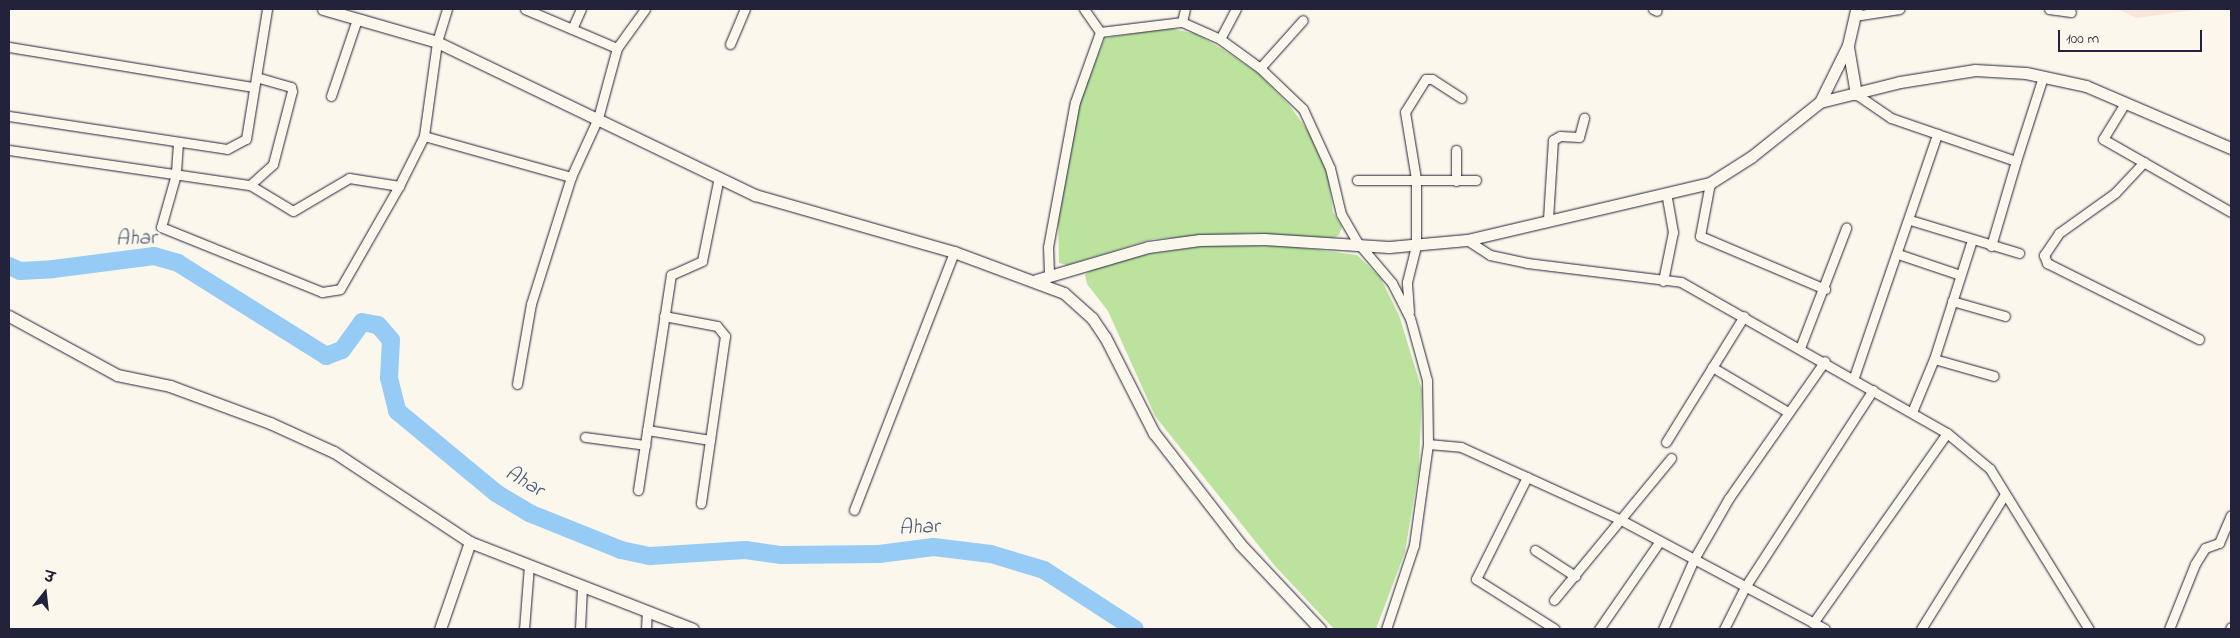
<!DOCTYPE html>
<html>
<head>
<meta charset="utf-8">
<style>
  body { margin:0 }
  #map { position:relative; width:2240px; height:638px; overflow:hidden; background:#fbf7ec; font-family:"Indie Flower","Playpen Sans Deva",sans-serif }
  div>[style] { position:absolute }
  .built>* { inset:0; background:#fae6d9 }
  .green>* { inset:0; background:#bce39e }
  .river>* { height:18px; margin:-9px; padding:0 9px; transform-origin:9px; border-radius:9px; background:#95cbf4 }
  .roads { filter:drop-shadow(0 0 1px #22223b) drop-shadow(0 0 1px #22223b) }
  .minor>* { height:9px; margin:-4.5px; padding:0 4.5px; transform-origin:4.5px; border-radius:4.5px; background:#fbf7ec }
  .tertiary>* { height:11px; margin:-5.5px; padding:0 5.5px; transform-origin:5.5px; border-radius:5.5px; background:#fbf7ec }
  span { translate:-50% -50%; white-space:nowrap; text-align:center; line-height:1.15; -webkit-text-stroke:4.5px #fbf7ec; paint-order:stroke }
  .water-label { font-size:21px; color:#445572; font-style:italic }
  .frame { position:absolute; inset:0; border:10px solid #22223b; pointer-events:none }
  .north { position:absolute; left:20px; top:568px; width:50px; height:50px; -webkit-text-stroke:4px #fbf7ec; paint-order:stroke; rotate:16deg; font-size:14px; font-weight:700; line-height:20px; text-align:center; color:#22223b }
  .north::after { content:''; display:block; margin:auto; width:18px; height:22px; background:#22223b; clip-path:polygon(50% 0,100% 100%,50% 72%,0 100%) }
  .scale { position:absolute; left:2058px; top:30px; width:144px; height:22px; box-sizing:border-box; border:2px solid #22223b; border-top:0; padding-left:6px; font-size:15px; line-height:18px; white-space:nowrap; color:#22223b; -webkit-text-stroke:4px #fbf7ec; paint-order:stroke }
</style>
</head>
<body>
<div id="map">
  <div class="built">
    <div style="clip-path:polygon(2117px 9px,2201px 9px,2137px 18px)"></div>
  </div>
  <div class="green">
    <div style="clip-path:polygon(1169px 28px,1196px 34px,1222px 49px,1259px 74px,1290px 106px,1313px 138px,1328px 176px,1333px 212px,1342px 227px,1339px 235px,1332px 239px,1250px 233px,1153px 239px,1067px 265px,1059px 263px,1058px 221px,1079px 104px,1105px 38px)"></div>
    <div style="clip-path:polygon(1203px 246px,1289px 246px,1357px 255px,1380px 277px,1399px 315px,1422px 390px,1419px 468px,1405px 552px,1376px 629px,1334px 629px,1275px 566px,1155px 416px,1108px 311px,1087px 284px,1085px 275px,1095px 266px,1112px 260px)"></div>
  </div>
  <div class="river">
    <div style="left:9px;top:266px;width:12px;rotate:24deg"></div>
    <div style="left:20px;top:271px;width:33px;rotate:-3deg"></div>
    <div style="left:53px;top:269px;width:102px;rotate:-7.3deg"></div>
    <div style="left:154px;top:256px;width:25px;rotate:16deg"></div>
    <div style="left:178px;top:263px;width:175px;rotate:32.1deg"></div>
    <div style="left:326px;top:356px;width:17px;rotate:-21deg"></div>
    <div style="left:342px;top:350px;width:34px;rotate:-54deg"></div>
    <div style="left:362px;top:322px;width:16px;rotate:11deg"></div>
    <div style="left:378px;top:325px;width:20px;rotate:49deg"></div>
    <div style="left:391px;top:340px;width:38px;rotate:93deg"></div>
    <div style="left:389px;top:378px;width:34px;rotate:76deg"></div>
    <div style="left:397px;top:411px;width:129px;rotate:39.6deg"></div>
    <div style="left:496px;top:493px;width:39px;rotate:31deg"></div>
    <div style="left:529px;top:513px;width:99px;rotate:21.9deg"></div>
    <div style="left:621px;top:550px;width:30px;rotate:12deg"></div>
    <div style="left:650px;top:556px;width:95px;rotate:-3.6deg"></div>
    <div style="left:745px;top:550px;width:37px;rotate:8deg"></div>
    <div style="left:782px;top:555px;width:97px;rotate:-0.6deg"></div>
    <div style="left:879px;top:554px;width:55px;rotate:-7.3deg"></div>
    <div style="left:934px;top:547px;width:57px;rotate:7deg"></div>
    <div style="left:991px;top:554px;width:55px;rotate:16.8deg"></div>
    <div style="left:1044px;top:570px;width:108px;rotate:33deg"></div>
  </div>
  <div class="roads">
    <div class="minor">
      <div style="left:447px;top:9px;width:34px;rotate:107deg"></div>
      <div style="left:437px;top:42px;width:95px;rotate:97.9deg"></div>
      <div style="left:424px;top:136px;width:153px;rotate:15.6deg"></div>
      <div style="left:571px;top:177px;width:65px;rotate:-65.4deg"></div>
      <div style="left:598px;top:118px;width:73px;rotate:-74.8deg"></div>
      <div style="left:617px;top:48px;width:48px;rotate:-54.3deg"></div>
      <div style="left:525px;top:9px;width:100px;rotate:23deg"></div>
      <div style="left:1084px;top:9px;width:28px;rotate:55deg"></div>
      <div style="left:1653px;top:9px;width:4px;rotate:27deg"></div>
      <div style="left:2049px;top:9px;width:22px;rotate:8deg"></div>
      <div style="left:1854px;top:16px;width:46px;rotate:-8.8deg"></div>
      <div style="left:1182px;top:22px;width:42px;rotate:24.1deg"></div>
      <div style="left:1220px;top:39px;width:49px;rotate:35.9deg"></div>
      <div style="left:1260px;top:68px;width:59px;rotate:43.6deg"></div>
      <div style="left:1303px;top:109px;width:65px;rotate:65.4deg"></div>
      <div style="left:1330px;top:168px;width:47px;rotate:76.6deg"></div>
      <div style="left:1341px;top:214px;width:34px;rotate:60deg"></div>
      <div style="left:1358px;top:243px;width:52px;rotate:49.6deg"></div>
      <div style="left:1392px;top:283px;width:39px;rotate:63deg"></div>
      <div style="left:1410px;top:318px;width:64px;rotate:74.7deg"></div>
      <div style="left:1427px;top:380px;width:64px;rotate:89.1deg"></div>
      <div style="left:1428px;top:444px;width:102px;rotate:97.9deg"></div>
      <div style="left:1414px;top:545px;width:89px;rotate:108.4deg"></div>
      <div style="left:572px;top:29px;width:22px;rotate:-66deg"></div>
      <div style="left:1220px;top:39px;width:34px;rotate:-62deg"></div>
      <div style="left:730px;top:44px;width:38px;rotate:-67deg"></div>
      <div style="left:9px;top:47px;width:248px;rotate:9.3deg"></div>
      <div style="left:1260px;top:68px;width:64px;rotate:-48.1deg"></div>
      <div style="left:1856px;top:94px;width:42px;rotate:34.4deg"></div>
      <div style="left:1891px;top:118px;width:132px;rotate:19deg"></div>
      <div style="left:2016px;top:161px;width:88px;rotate:-72.2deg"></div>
      <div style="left:331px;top:96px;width:81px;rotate:-71.3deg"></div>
      <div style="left:2125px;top:103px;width:42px;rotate:121.4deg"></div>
      <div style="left:2103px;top:139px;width:147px;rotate:29.7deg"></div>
      <div style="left:9px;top:116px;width:220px;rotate:8.6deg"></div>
      <div style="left:227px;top:149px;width:21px;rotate:-28deg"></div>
      <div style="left:246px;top:139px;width:132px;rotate:-80.8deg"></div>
      <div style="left:178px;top:143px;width:31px;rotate:94deg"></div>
      <div style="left:176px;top:174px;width:55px;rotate:105.8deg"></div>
      <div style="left:161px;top:227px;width:174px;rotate:22deg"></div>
      <div style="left:322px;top:292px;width:18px;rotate:-9deg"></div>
      <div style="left:340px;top:289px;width:119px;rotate:-60.2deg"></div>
      <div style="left:9px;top:150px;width:244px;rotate:8.3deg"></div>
      <div style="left:250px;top:185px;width:50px;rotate:31.2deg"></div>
      <div style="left:293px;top:211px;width:65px;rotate:-30.5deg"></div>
      <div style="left:349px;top:178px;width:51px;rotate:9.1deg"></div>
      <div style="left:399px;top:186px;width:56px;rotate:-63.4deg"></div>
      <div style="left:2144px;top:162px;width:42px;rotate:133.1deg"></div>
      <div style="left:2115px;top:193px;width:69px;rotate:144.5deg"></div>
      <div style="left:2059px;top:233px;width:27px;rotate:124deg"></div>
      <div style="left:2044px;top:255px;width:9px;rotate:69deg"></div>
      <div style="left:2047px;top:263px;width:170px;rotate:26.6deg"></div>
      <div style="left:1357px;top:180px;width:119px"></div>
      <div style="left:1456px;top:181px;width:31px;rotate:-90deg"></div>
      <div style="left:1710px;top:183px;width:54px;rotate:100.7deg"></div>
      <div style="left:1700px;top:236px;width:136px;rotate:23deg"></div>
      <div style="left:250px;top:185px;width:31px;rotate:-42deg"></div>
      <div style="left:273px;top:164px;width:75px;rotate:-75.4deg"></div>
      <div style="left:292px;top:91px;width:4px;rotate:-104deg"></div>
      <div style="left:291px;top:87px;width:36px;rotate:-164deg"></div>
      <div style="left:1548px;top:219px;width:79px;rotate:-86.4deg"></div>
      <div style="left:1553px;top:140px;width:8px;rotate:-30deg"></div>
      <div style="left:1560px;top:136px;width:19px;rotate:3deg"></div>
      <div style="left:1579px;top:137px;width:20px;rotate:-75deg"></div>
      <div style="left:1910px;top:220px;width:114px;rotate:16.8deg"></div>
      <div style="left:1467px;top:240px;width:27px;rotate:33deg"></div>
      <div style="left:1490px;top:255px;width:38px;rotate:12deg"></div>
      <div style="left:1527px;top:263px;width:155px;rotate:7deg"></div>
      <div style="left:1681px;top:282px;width:306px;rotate:29.6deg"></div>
      <div style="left:1947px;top:433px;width:56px;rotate:39.9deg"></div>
      <div style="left:1990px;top:469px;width:188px;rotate:58.3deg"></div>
      <div style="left:1991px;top:246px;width:89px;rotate:-73.6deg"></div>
      <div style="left:1898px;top:254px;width:65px;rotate:18.7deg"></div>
      <div style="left:1049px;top:274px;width:27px;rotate:-92deg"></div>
      <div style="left:1048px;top:247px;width:147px;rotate:-79.5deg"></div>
      <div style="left:1075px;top:102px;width:74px;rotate:-70.3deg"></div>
      <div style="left:1100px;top:32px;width:83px;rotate:-7deg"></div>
      <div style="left:1182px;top:22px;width:13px;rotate:-77deg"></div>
      <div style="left:1663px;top:281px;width:50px;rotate:-78.5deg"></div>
      <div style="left:1673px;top:232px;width:39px;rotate:-100deg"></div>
      <div style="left:1952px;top:301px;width:55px;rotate:15.8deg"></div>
      <div style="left:1409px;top:312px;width:30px;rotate:-94deg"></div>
      <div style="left:1407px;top:282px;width:37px;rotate:-76deg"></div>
      <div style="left:1416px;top:246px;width:67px;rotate:-90deg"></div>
      <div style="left:1416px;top:179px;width:68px;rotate:-99.3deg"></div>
      <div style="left:1405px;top:112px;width:39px;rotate:-58deg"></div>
      <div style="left:1426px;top:79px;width:6px"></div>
      <div style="left:1432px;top:79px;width:35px;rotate:33deg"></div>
      <div style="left:664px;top:316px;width:54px;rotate:10.7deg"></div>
      <div style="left:717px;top:326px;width:13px;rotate:51deg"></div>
      <div style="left:725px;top:336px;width:169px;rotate:98.2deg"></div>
      <div style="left:1800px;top:348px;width:129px;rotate:-69deg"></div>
      <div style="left:1934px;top:359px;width:62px;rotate:15.8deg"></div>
      <div style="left:1712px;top:367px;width:88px;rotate:30.6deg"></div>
      <div style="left:1854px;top:377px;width:257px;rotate:-71.1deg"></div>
      <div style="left:517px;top:384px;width:81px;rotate:-80.1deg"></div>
      <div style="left:531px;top:304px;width:133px;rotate:-72.5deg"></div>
      <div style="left:1912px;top:412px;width:57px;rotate:-67.5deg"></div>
      <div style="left:1934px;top:359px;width:125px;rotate:-72.3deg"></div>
      <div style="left:647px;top:430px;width:64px;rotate:9deg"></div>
      <div style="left:585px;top:437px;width:61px;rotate:7.6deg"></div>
      <div style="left:1666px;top:442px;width:148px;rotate:-58.2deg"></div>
      <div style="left:1428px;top:444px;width:33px;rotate:5deg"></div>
      <div style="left:1461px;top:447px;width:176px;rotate:24.5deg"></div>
      <div style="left:1621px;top:520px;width:231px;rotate:28.1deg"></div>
      <div style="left:1527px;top:477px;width:114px;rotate:116.6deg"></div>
      <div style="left:1476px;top:579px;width:93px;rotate:32.3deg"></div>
      <div style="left:638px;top:490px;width:218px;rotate:-81.3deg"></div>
      <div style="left:671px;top:275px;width:34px;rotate:-24deg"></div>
      <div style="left:702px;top:261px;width:86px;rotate:-78.6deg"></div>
      <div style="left:854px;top:510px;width:277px;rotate:-68.8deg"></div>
      <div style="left:1535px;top:550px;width:48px;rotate:33deg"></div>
      <div style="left:1554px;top:600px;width:184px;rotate:-50.5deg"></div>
      <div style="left:1813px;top:623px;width:232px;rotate:-54.8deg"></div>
      <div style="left:524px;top:629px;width:64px;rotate:-85.5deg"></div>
      <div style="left:580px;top:629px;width:43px;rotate:-87.3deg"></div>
      <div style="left:646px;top:629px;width:18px;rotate:-87deg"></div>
      <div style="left:1599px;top:629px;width:107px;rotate:-55.3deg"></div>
      <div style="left:1663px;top:629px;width:77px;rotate:-66.1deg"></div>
      <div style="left:1694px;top:559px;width:70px;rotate:-60.2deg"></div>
      <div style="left:1729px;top:498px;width:167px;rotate:-55deg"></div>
      <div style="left:1724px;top:629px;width:47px;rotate:-63.4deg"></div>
      <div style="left:1745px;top:587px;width:235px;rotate:-57deg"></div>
      <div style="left:1921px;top:629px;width:159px;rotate:-58.1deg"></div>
      <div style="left:2169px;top:629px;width:70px;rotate:-68.2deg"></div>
      <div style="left:2195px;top:564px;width:19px;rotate:-58deg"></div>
      <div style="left:2205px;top:548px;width:15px;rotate:-20deg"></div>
      <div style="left:2219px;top:543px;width:30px;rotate:-67deg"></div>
      <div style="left:2230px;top:629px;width:2px;rotate:-63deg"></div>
    </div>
    <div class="tertiary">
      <div style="left:323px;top:9px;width:119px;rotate:16.1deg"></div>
      <div style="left:437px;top:42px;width:353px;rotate:25.7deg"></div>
      <div style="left:755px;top:195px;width:207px;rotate:16deg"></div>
      <div style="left:954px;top:252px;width:117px;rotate:20.4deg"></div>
      <div style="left:1064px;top:293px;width:38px;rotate:42deg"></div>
      <div style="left:1092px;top:318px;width:23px;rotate:56deg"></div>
      <div style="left:1105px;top:337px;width:108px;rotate:63deg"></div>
      <div style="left:1154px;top:433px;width:140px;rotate:52.2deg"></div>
      <div style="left:1240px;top:544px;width:117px;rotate:46.7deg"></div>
      <div style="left:1848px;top:47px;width:48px;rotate:80.3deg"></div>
      <div style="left:1820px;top:102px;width:64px;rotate:-63.8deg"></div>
      <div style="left:1848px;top:45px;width:37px;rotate:-77deg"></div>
      <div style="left:1036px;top:280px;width:117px;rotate:-16.4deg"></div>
      <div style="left:1148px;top:247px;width:52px;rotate:-7.7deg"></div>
      <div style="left:1200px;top:240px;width:64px;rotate:-0.9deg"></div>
      <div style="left:1264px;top:239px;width:125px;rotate:3.7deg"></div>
      <div style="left:1389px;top:247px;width:78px;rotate:-5.1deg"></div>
      <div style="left:1467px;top:240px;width:250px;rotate:-13.2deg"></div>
      <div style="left:1710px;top:183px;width:49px;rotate:-32.4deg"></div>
      <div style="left:1751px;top:157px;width:88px;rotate:-38.6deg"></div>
      <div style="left:1820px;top:102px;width:82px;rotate:-14deg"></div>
      <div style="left:1900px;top:82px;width:76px;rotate:-9.1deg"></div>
      <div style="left:1975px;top:70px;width:51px;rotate:3.4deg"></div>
      <div style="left:2026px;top:73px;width:61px;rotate:12.2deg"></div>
      <div style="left:2086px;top:86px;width:158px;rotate:23.2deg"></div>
      <div style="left:9px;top:316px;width:123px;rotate:28.6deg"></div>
      <div style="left:117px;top:375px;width:54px;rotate:11.7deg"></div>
      <div style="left:170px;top:386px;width:107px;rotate:20.3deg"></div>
      <div style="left:270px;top:423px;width:70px;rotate:24.4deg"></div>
      <div style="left:334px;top:452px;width:163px;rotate:33.5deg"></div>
      <div style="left:440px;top:629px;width:92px;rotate:-71deg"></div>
      <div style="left:470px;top:542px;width:239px;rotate:21.3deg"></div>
    </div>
  </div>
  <div class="water-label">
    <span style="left:136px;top:239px;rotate:-2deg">Ahar</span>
    <span style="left:524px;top:482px;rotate:30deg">Ahar</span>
    <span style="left:919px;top:528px;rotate:-3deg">Ahar</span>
  </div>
  <div class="frame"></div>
  <div class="north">उ</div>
  <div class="scale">100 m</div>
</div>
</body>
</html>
